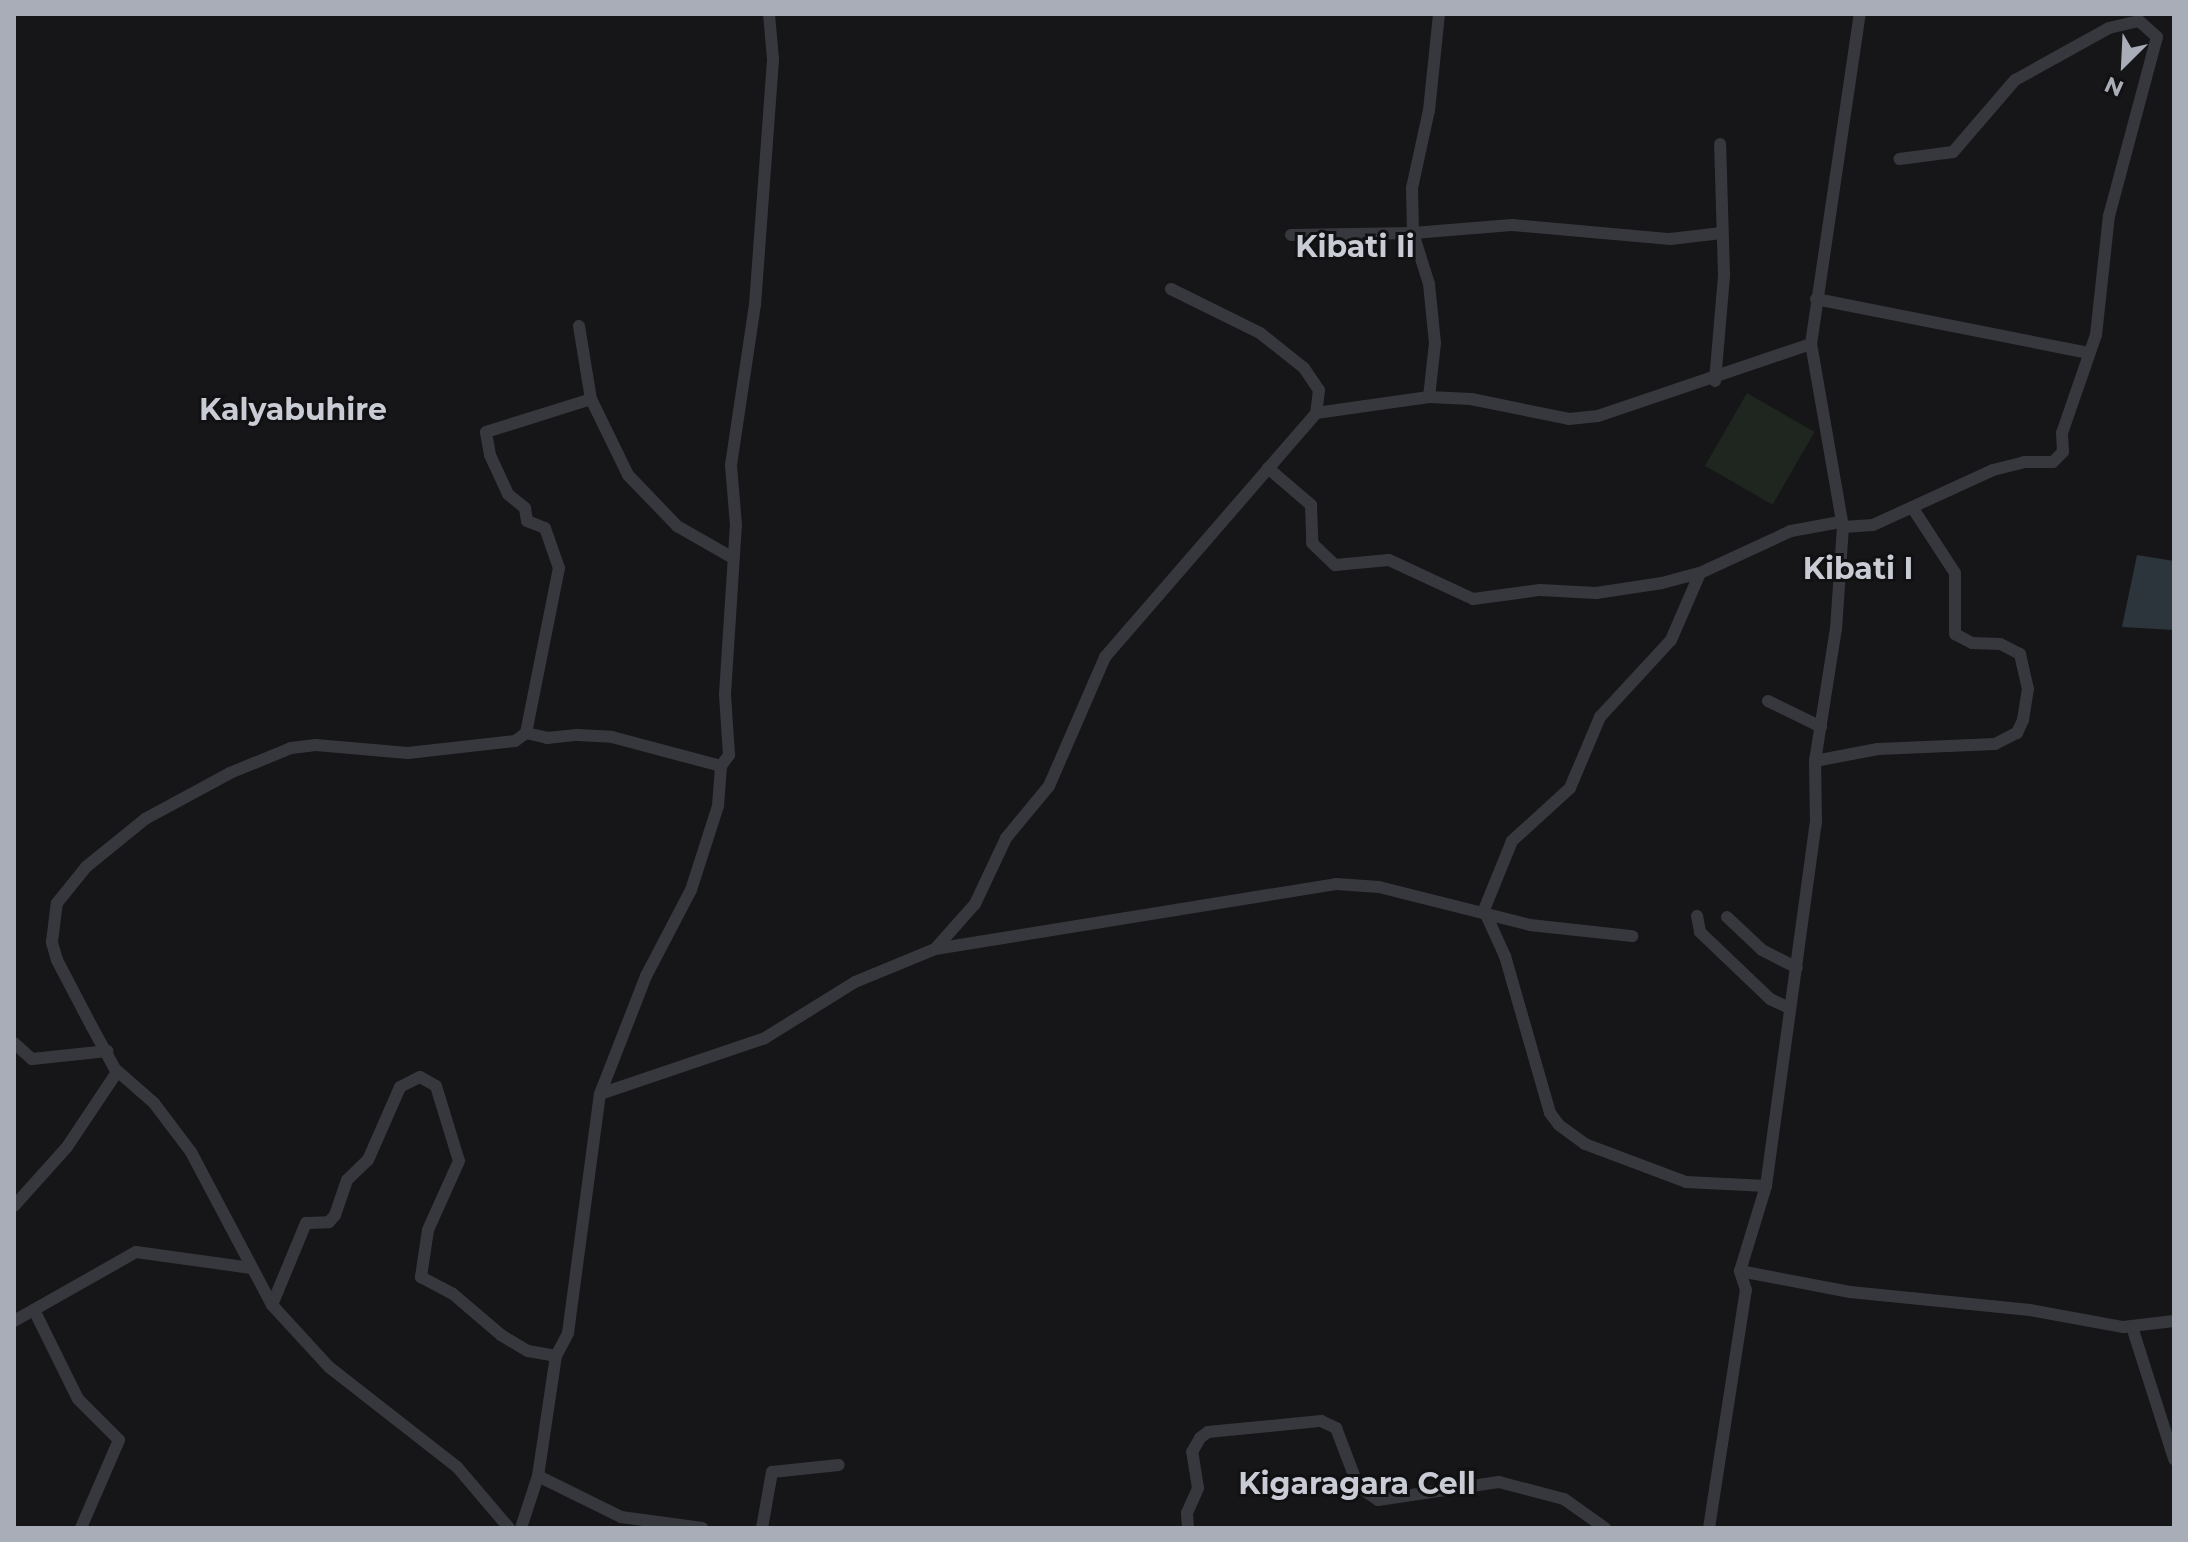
<!DOCTYPE html>
<html>
<head>
<meta charset="utf-8">
<style>
  body { margin:0 }
  #map { position:relative; width:2188px; height:1542px; overflow:hidden; background:#161618; font-family:Montserrat,sans-serif }
  div>[style] { position:absolute }
  .green>* { inset:0; background:#1e261f; transform-origin:0 0 }
  .water>* { inset:0; background:#2c353c }
  .street>* { height:12px; margin:-6px; padding:0 6px; transform-origin:6px; border-radius:6px; background:#37383d }
  span { translate:-50% -50%; white-space:nowrap; text-align:center; line-height:1.15; -webkit-text-stroke:6px #111113; paint-order:stroke }
  .quarter-label { font-size:30px; color:#c9ccd4; font-weight:700 }
  .frame { position:absolute; inset:0; border:16px solid #a8adb8; pointer-events:none }
  .north { position:absolute; left:2084px; top:24px; width:80px; height:80px; -webkit-text-stroke:6px #111113; paint-order:stroke; rotate:204deg; font-size:22px; font-weight:700; line-height:32px; text-align:center; color:#a8adb8 }
  .north::after { content:''; display:block; margin:auto; width:28px; height:36px; background:#a8adb8; clip-path:polygon(50% 0,100% 100%,50% 72%,0 100%) }
</style>
</head>
<body>
<div id="map">
  <div class="green">
    <div style="left:1747px;top:393px;width:78px;height:84px;rotate:30deg"></div>
  </div>
  <div class="water">
    <div style="clip-path:polygon(2137px 555px,2174px 561px,2174px 630px,2122px 627px)"></div>
  </div>
  <div class="street">
    <div style="left:1439px;top:14px;width:97px;rotate:95.9deg"></div>
    <div style="left:1429px;top:110px;width:80px;rotate:102.3deg"></div>
    <div style="left:1412px;top:188px;width:45px;rotate:88.7deg"></div>
    <div style="left:1413px;top:233px;width:99px;rotate:-4.6deg"></div>
    <div style="left:1512px;top:225px;width:159px;rotate:5.1deg"></div>
    <div style="left:1670px;top:239px;width:52px;rotate:-6.6deg"></div>
    <div style="left:1291px;top:235px;width:122px;rotate:-0.9deg"></div>
    <div style="left:1413px;top:233px;width:53px;rotate:72.6deg"></div>
    <div style="left:1429px;top:284px;width:59px;rotate:84.2deg"></div>
    <div style="left:1435px;top:343px;width:54px;rotate:96.3deg"></div>
    <div style="left:1171px;top:289px;width:99px;rotate:26.3deg"></div>
    <div style="left:1260px;top:333px;width:56px;rotate:38.5deg"></div>
    <div style="left:1304px;top:368px;width:27px;rotate:56deg"></div>
    <div style="left:1319px;top:390px;width:23px;rotate:97deg"></div>
    <div style="left:1816px;top:299px;width:278px;rotate:11.2deg"></div>
    <div style="left:579px;top:326px;width:74px;rotate:80.7deg"></div>
    <div style="left:591px;top:399px;width:85px;rotate:64deg"></div>
    <div style="left:628px;top:475px;width:71px;rotate:46.1deg"></div>
    <div style="left:677px;top:526px;width:64px;rotate:29.7deg"></div>
    <div style="left:1715px;top:381px;width:106px;rotate:-85.1deg"></div>
    <div style="left:1724px;top:275px;width:131px;rotate:-91.7deg"></div>
    <div style="left:1268px;top:468px;width:57px;rotate:40.7deg"></div>
    <div style="left:1311px;top:505px;width:38px;rotate:88deg"></div>
    <div style="left:1312px;top:543px;width:32px;rotate:44deg"></div>
    <div style="left:1335px;top:565px;width:54px;rotate:-5.3deg"></div>
    <div style="left:1389px;top:560px;width:93px;rotate:24.9deg"></div>
    <div style="left:1473px;top:599px;width:68px;rotate:-7.7deg"></div>
    <div style="left:1540px;top:590px;width:56px;rotate:3.1deg"></div>
    <div style="left:1596px;top:593px;width:67px;rotate:-8.6deg"></div>
    <div style="left:1662px;top:583px;width:39px;rotate:-15deg"></div>
    <div style="left:1700px;top:573px;width:100px;rotate:-24.8deg"></div>
    <div style="left:1791px;top:531px;width:50px;rotate:-10.4deg"></div>
    <div style="left:1843px;top:527px;width:30px;rotate:-4deg"></div>
    <div style="left:1873px;top:525px;width:132px;rotate:-24.6deg"></div>
    <div style="left:1993px;top:470px;width:32px;rotate:-14deg"></div>
    <div style="left:2024px;top:462px;width:29px"></div>
    <div style="left:2053px;top:462px;width:14px;rotate:-45deg"></div>
    <div style="left:2063px;top:452px;width:19px;rotate:-93deg"></div>
    <div style="left:2062px;top:433px;width:104px;rotate:-70.9deg"></div>
    <div style="left:2096px;top:335px;width:120px;rotate:-83.8deg"></div>
    <div style="left:2109px;top:216px;width:185px;rotate:-75deg"></div>
    <div style="left:2157px;top:37px;width:24px;rotate:-138deg"></div>
    <div style="left:2139px;top:21px;width:31px;rotate:167deg"></div>
    <div style="left:2109px;top:28px;width:107px;rotate:151deg"></div>
    <div style="left:2015px;top:80px;width:95px;rotate:130.7deg"></div>
    <div style="left:1953px;top:152px;width:54px;rotate:172.6deg"></div>
    <div style="left:1700px;top:573px;width:73px;rotate:113.4deg"></div>
    <div style="left:1671px;top:640px;width:105px;rotate:132.7deg"></div>
    <div style="left:1600px;top:717px;width:77px;rotate:112.9deg"></div>
    <div style="left:1570px;top:788px;width:79px;rotate:137.6deg"></div>
    <div style="left:1512px;top:841px;width:74px;rotate:112.1deg"></div>
    <div style="left:1484px;top:910px;width:51px;rotate:65.5deg"></div>
    <div style="left:1505px;top:956px;width:163px;rotate:74deg"></div>
    <div style="left:1550px;top:1113px;width:15px;rotate:53deg"></div>
    <div style="left:1559px;top:1125px;width:32px;rotate:36deg"></div>
    <div style="left:1585px;top:1144px;width:108px;rotate:20.6deg"></div>
    <div style="left:1686px;top:1182px;width:80px;rotate:2.9deg"></div>
    <div style="left:1768px;top:701px;width:59px;rotate:26.1deg"></div>
    <div style="left:526px;top:733px;width:168px;rotate:-78.7deg"></div>
    <div style="left:559px;top:568px;width:42px;rotate:-109.3deg"></div>
    <div style="left:545px;top:528px;width:19px;rotate:-159deg"></div>
    <div style="left:527px;top:521px;width:13px;rotate:-99deg"></div>
    <div style="left:525px;top:508px;width:22px;rotate:-141deg"></div>
    <div style="left:508px;top:494px;width:43px;rotate:-114.8deg"></div>
    <div style="left:490px;top:455px;width:23px;rotate:-100deg"></div>
    <div style="left:486px;top:432px;width:110px;rotate:-17.4deg"></div>
    <div style="left:1815px;top:761px;width:64px;rotate:-10.8deg"></div>
    <div style="left:1878px;top:749px;width:117px;rotate:-2.4deg"></div>
    <div style="left:1995px;top:744px;width:25px;rotate:-27deg"></div>
    <div style="left:2017px;top:733px;width:14px;rotate:-65deg"></div>
    <div style="left:2023px;top:720px;width:31px;rotate:-81deg"></div>
    <div style="left:2028px;top:689px;width:36px;rotate:-103deg"></div>
    <div style="left:2020px;top:654px;width:22px;rotate:-153deg"></div>
    <div style="left:2000px;top:644px;width:28px;rotate:-178deg"></div>
    <div style="left:1972px;top:643px;width:19px;rotate:-152deg"></div>
    <div style="left:1955px;top:634px;width:61px;rotate:-90deg"></div>
    <div style="left:1955px;top:573px;width:75px;rotate:-123.1deg"></div>
    <div style="left:1697px;top:916px;width:16px;rotate:79deg"></div>
    <div style="left:1700px;top:932px;width:97px;rotate:43.7deg"></div>
    <div style="left:1770px;top:999px;width:21px;rotate:25deg"></div>
    <div style="left:1727px;top:917px;width:48px;rotate:43.3deg"></div>
    <div style="left:1762px;top:950px;width:39px;rotate:27deg"></div>
    <div style="left:935px;top:949px;width:406px;rotate:-9.2deg"></div>
    <div style="left:1336px;top:884px;width:43px;rotate:4deg"></div>
    <div style="left:1379px;top:887px;width:156px;rotate:14.1deg"></div>
    <div style="left:1530px;top:925px;width:103px;rotate:6.2deg"></div>
    <div style="left:14px;top:1043px;width:24px;rotate:42deg"></div>
    <div style="left:32px;top:1059px;width:76px;rotate:-6deg"></div>
    <div style="left:600px;top:1094px;width:174px;rotate:-18.7deg"></div>
    <div style="left:765px;top:1038px;width:106px;rotate:-31.9deg"></div>
    <div style="left:855px;top:982px;width:87px;rotate:-22.4deg"></div>
    <div style="left:935px;top:949px;width:60px;rotate:-48.4deg"></div>
    <div style="left:975px;top:904px;width:73px;rotate:-64.8deg"></div>
    <div style="left:1006px;top:838px;width:67px;rotate:-50.4deg"></div>
    <div style="left:1049px;top:786px;width:141px;rotate:-66.5deg"></div>
    <div style="left:1105px;top:657px;width:323px;rotate:-49.1deg"></div>
    <div style="left:1316px;top:413px;width:114px;rotate:-8.1deg"></div>
    <div style="left:1429px;top:397px;width:42px;rotate:2.7deg"></div>
    <div style="left:1471px;top:399px;width:100px;rotate:11.5deg"></div>
    <div style="left:1569px;top:419px;width:29px;rotate:-6deg"></div>
    <div style="left:1598px;top:416px;width:225px;rotate:-18.7deg"></div>
    <div style="left:14px;top:1206px;width:79px;rotate:-48.1deg"></div>
    <div style="left:67px;top:1147px;width:90px;rotate:-56.3deg"></div>
    <div style="left:1740px;top:1271px;width:112px;rotate:10.8deg"></div>
    <div style="left:1850px;top:1292px;width:181px;rotate:5.7deg"></div>
    <div style="left:2030px;top:1310px;width:95px;rotate:10.4deg"></div>
    <div style="left:2123px;top:1327px;width:51px;rotate:-6.7deg"></div>
    <div style="left:272px;top:1305px;width:89px;rotate:-67.5deg"></div>
    <div style="left:306px;top:1223px;width:23px;rotate:-2deg"></div>
    <div style="left:329px;top:1222px;width:9px;rotate:-49deg"></div>
    <div style="left:335px;top:1215px;width:37px;rotate:-71deg"></div>
    <div style="left:347px;top:1180px;width:29px;rotate:-44deg"></div>
    <div style="left:368px;top:1160px;width:80px;rotate:-66.3deg"></div>
    <div style="left:400px;top:1087px;width:22px;rotate:-27deg"></div>
    <div style="left:420px;top:1077px;width:18px;rotate:29deg"></div>
    <div style="left:436px;top:1086px;width:78px;rotate:73deg"></div>
    <div style="left:459px;top:1161px;width:76px;rotate:114.2deg"></div>
    <div style="left:428px;top:1230px;width:48px;rotate:98.5deg"></div>
    <div style="left:421px;top:1277px;width:36px;rotate:28deg"></div>
    <div style="left:453px;top:1294px;width:63px;rotate:40.5deg"></div>
    <div style="left:501px;top:1335px;width:31px;rotate:31deg"></div>
    <div style="left:528px;top:1351px;width:28px;rotate:10deg"></div>
    <div style="left:34px;top:1310px;width:99px;rotate:63.7deg"></div>
    <div style="left:78px;top:1399px;width:58px;rotate:45deg"></div>
    <div style="left:119px;top:1440px;width:96px;rotate:113.4deg"></div>
    <div style="left:14px;top:1321px;width:140px;rotate:-29.5deg"></div>
    <div style="left:136px;top:1252px;width:116px;rotate:7.9deg"></div>
    <div style="left:2132px;top:1327px;width:139px;rotate:72.3deg"></div>
    <div style="left:538px;top:1476px;width:93px;rotate:26.3deg"></div>
    <div style="left:621px;top:1517px;width:82px;rotate:7.7deg"></div>
    <div style="left:509px;top:1528px;width:80px;rotate:-130.4deg"></div>
    <div style="left:457px;top:1467px;width:162px;rotate:-142deg"></div>
    <div style="left:329px;top:1367px;width:84px;rotate:-132.6deg"></div>
    <div style="left:272px;top:1305px;width:173px;rotate:-117.9deg"></div>
    <div style="left:191px;top:1152px;width:61px;rotate:-127.1deg"></div>
    <div style="left:154px;top:1103px;width:52px;rotate:-138.9deg"></div>
    <div style="left:115px;top:1069px;width:48px;rotate:-118.7deg"></div>
    <div style="left:92px;top:1027px;width:76px;rotate:-117.6deg"></div>
    <div style="left:57px;top:960px;width:19px;rotate:-106deg"></div>
    <div style="left:52px;top:942px;width:39px;rotate:-83deg"></div>
    <div style="left:57px;top:903px;width:46px;rotate:-51.1deg"></div>
    <div style="left:86px;top:867px;width:76px;rotate:-39.1deg"></div>
    <div style="left:145px;top:819px;width:97px;rotate:-28.4deg"></div>
    <div style="left:230px;top:773px;width:66px;rotate:-22.3deg"></div>
    <div style="left:291px;top:748px;width:25px;rotate:-7deg"></div>
    <div style="left:316px;top:745px;width:92px;rotate:5deg"></div>
    <div style="left:408px;top:753px;width:108px;rotate:-6.4deg"></div>
    <div style="left:515px;top:741px;width:14px;rotate:-36deg"></div>
    <div style="left:526px;top:733px;width:22px;rotate:13deg"></div>
    <div style="left:547px;top:738px;width:30px;rotate:-6deg"></div>
    <div style="left:577px;top:735px;width:35px;rotate:3deg"></div>
    <div style="left:612px;top:737px;width:113px;rotate:14.9deg"></div>
    <div style="left:521px;top:1528px;width:55px;rotate:-71.9deg"></div>
    <div style="left:538px;top:1476px;width:121px;rotate:-81.5deg"></div>
    <div style="left:556px;top:1356px;width:26px;rotate:-62deg"></div>
    <div style="left:568px;top:1333px;width:241px;rotate:-82.4deg"></div>
    <div style="left:600px;top:1094px;width:127px;rotate:-68.7deg"></div>
    <div style="left:646px;top:976px;width:97px;rotate:-62.4deg"></div>
    <div style="left:691px;top:890px;width:88px;rotate:-72.2deg"></div>
    <div style="left:718px;top:806px;width:40px;rotate:-85.7deg"></div>
    <div style="left:721px;top:766px;width:14px;rotate:-54deg"></div>
    <div style="left:729px;top:755px;width:61px;rotate:-93.8deg"></div>
    <div style="left:725px;top:694px;width:169px;rotate:-86.3deg"></div>
    <div style="left:736px;top:525px;width:60px;rotate:-94.8deg"></div>
    <div style="left:731px;top:465px;width:162px;rotate:-81.5deg"></div>
    <div style="left:755px;top:305px;width:247px;rotate:-85.8deg"></div>
    <div style="left:773px;top:59px;width:45px;rotate:-95.1deg"></div>
    <div style="left:762px;top:1528px;width:57px;rotate:-79.9deg"></div>
    <div style="left:772px;top:1472px;width:67px;rotate:-6deg"></div>
    <div style="left:1188px;top:1528px;width:15px;rotate:-94deg"></div>
    <div style="left:1187px;top:1513px;width:27px;rotate:-66deg"></div>
    <div style="left:1198px;top:1488px;width:36px;rotate:-99deg"></div>
    <div style="left:1192px;top:1452px;width:16px;rotate:-60deg"></div>
    <div style="left:1200px;top:1438px;width:10px;rotate:-37deg"></div>
    <div style="left:1208px;top:1432px;width:114px;rotate:-5.6deg"></div>
    <div style="left:1321px;top:1421px;width:17px;rotate:25deg"></div>
    <div style="left:1336px;top:1428px;width:62px;rotate:69.2deg"></div>
    <div style="left:1358px;top:1486px;width:24px;rotate:35deg"></div>
    <div style="left:1378px;top:1500px;width:122px;rotate:-8.5deg"></div>
    <div style="left:1499px;top:1482px;width:67px;rotate:14.7deg"></div>
    <div style="left:1564px;top:1499px;width:50px;rotate:35.3deg"></div>
    <div style="left:1709px;top:1528px;width:241px;rotate:-81.2deg"></div>
    <div style="left:1746px;top:1290px;width:20px;rotate:-108deg"></div>
    <div style="left:1740px;top:1271px;width:89px;rotate:-73deg"></div>
    <div style="left:1766px;top:1186px;width:366px;rotate:-82.2deg"></div>
    <div style="left:1816px;top:823px;width:62px;rotate:-90.9deg"></div>
    <div style="left:1815px;top:761px;width:134px;rotate:-81deg"></div>
    <div style="left:1836px;top:629px;width:102px;rotate:-86.1deg"></div>
    <div style="left:1843px;top:527px;width:186px;rotate:-99.9deg"></div>
    <div style="left:1811px;top:344px;width:334px;rotate:-81.6deg"></div>
  </div>
  <div class="quarter-label">
    <span style="left:1355px;top:247px">Kibati Ii</span>
    <span style="left:293px;top:410px">Kalyabuhire</span>
    <span style="left:1858px;top:569px">Kibati I</span>
    <span style="left:1357px;top:1484px">Kigaragara Cell</span>
  </div>
  <div class="frame"></div>
  <div class="north">N</div>
</div>
</body>
</html>
